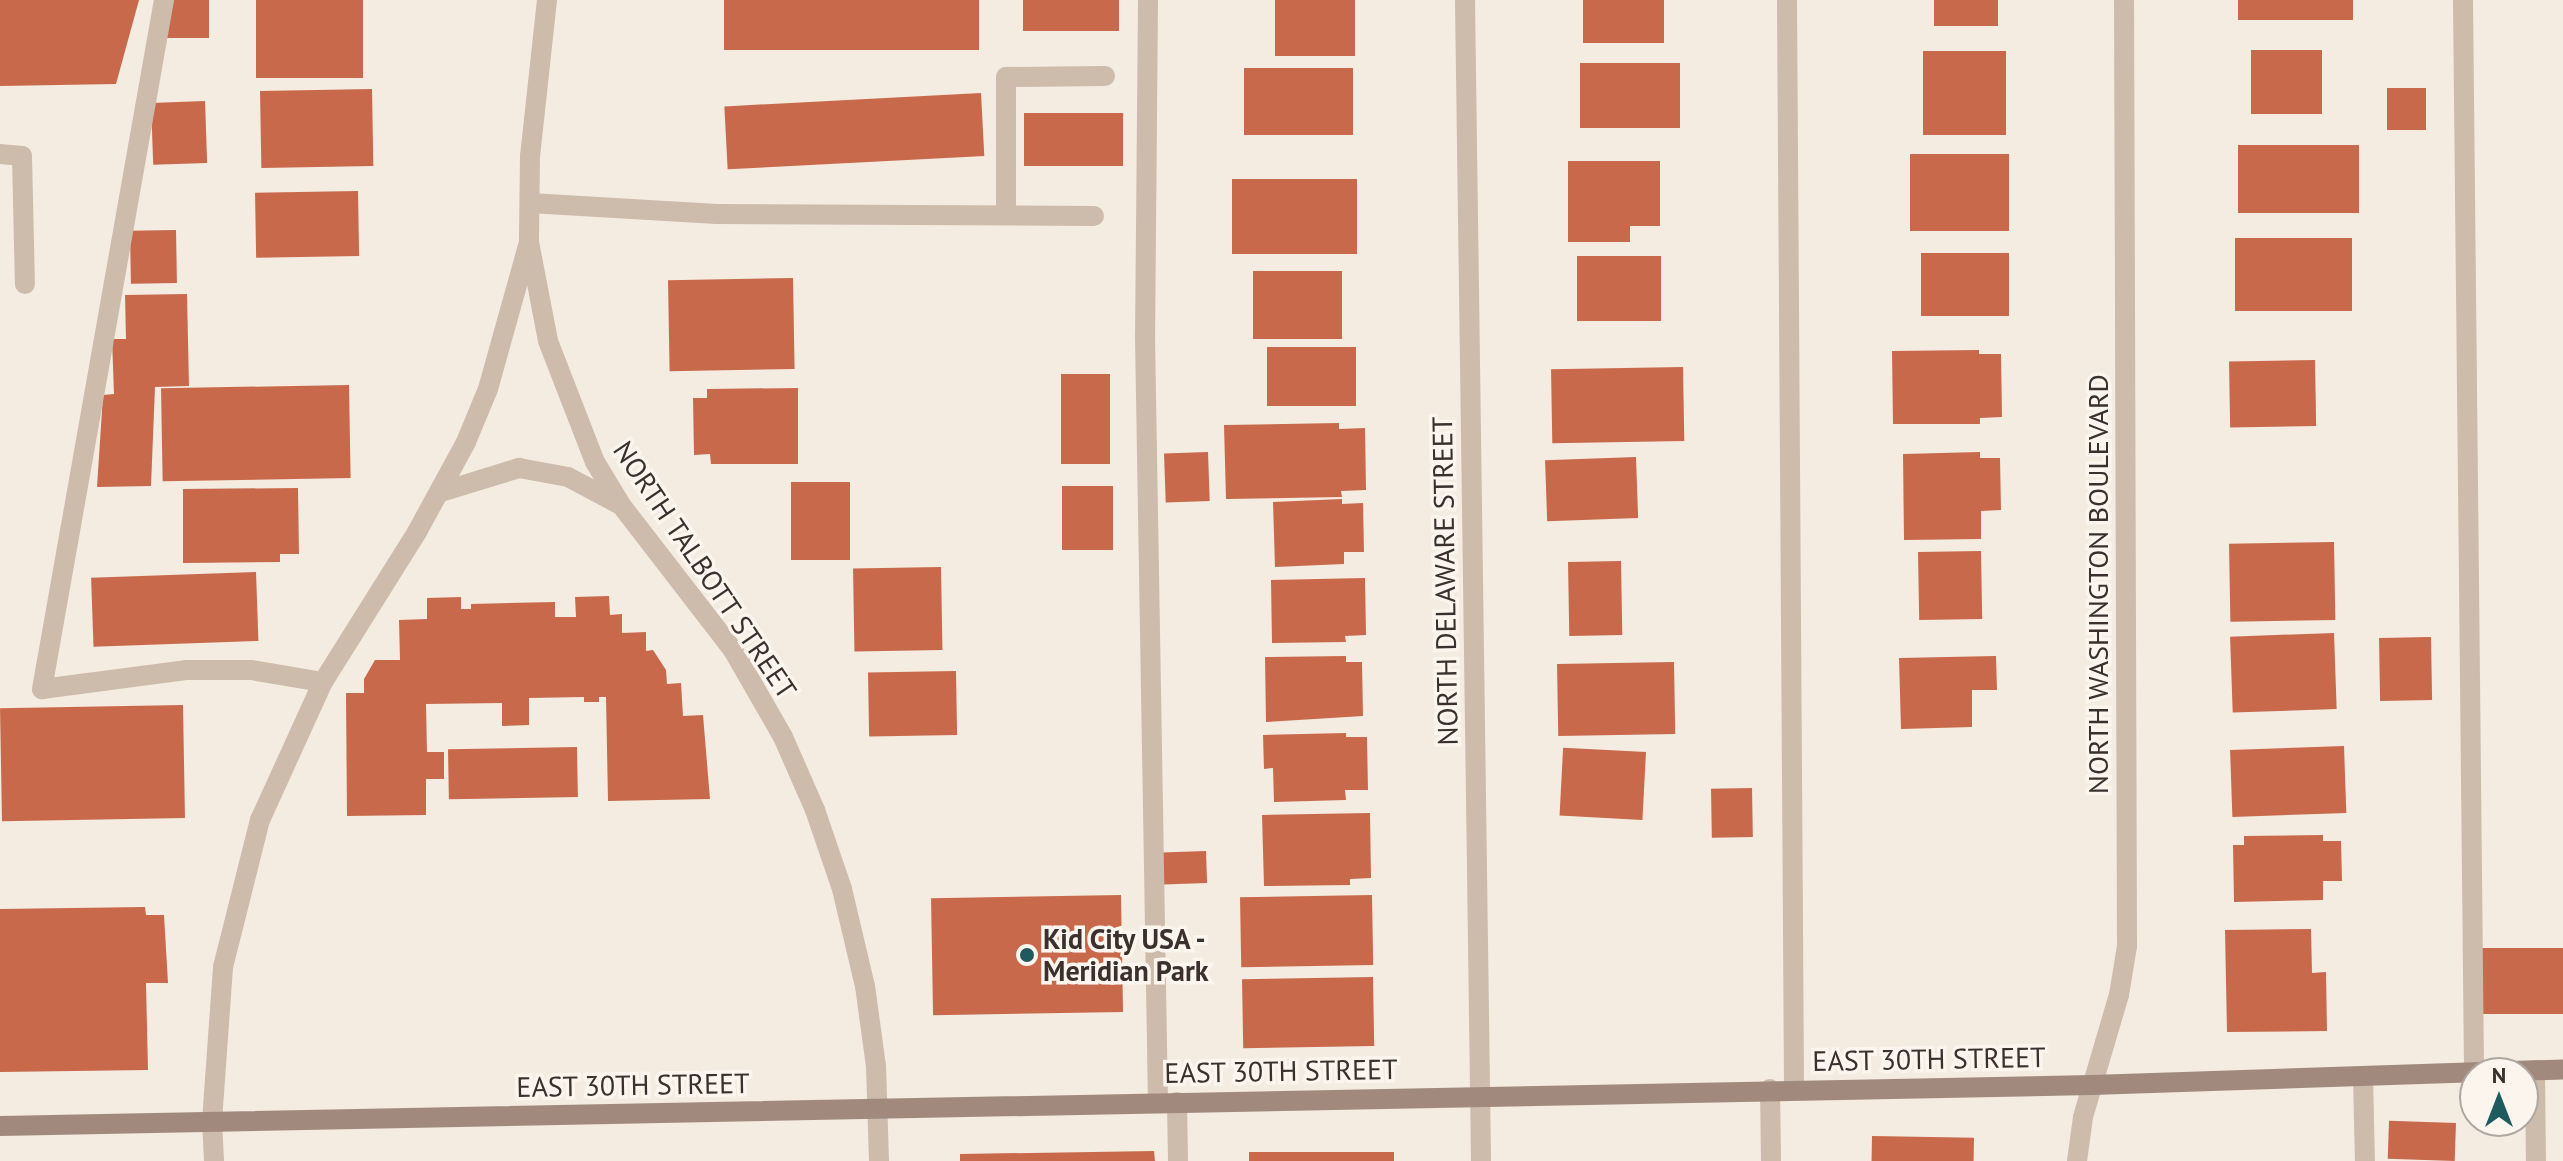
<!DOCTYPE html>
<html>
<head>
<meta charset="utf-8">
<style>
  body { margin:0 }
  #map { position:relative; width:2563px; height:1161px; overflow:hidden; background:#f4ebe1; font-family:"PT Sans",sans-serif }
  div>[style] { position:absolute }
  .building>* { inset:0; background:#c8694b; transform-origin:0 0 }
  .service>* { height:20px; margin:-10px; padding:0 10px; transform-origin:10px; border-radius:10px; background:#cdbbac }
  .minor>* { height:20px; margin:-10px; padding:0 10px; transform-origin:10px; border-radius:10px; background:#cdbbac }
  .tertiary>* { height:20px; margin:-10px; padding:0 10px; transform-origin:10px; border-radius:10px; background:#cdbbac }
  .secondary>* { height:20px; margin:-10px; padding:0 10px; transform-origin:10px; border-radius:10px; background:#a18a7d }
  .dots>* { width:22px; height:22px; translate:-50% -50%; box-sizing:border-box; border:4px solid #fbf5ee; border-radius:50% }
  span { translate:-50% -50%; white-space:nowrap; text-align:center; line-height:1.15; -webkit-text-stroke:7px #fbf5ee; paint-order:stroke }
  .street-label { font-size:28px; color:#3b302b }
  .poi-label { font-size:28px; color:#3b302b; font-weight:700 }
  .left { translate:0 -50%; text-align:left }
  .north { position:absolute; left:2459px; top:1057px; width:80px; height:80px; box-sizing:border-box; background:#fbf5ee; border:2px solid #aea6a0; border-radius:50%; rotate:0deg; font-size:22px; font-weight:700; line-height:32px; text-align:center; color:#3b302b }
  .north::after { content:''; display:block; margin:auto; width:28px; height:36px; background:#1f5a5e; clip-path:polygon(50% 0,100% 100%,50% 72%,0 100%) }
</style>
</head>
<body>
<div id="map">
  <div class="building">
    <div style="clip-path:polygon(0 0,139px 0,116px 84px,0 86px)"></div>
    <div style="left:167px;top:0;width:42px;height:38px"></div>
    <div style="left:256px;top:0;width:107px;height:78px"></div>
    <div style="left:724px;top:0;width:255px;height:50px"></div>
    <div style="left:1023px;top:0;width:96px;height:31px"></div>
    <div style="left:1275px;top:0;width:80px;height:56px"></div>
    <div style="left:1583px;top:0;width:81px;height:43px"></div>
    <div style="left:1934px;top:0;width:64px;height:26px"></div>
    <div style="left:2238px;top:0;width:115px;height:20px"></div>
    <div style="left:2251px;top:50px;width:71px;height:64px"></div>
    <div style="left:1923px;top:51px;width:83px;height:84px"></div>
    <div style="left:1580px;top:63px;width:100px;height:65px"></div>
    <div style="left:1244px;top:68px;width:109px;height:67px"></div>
    <div style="left:2387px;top:88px;width:39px;height:42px"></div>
    <div style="left:372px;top:89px;width:77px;height:112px;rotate:89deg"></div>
    <div style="left:981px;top:93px;width:63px;height:257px;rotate:87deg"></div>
    <div style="left:205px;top:101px;width:62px;height:54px;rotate:88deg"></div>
    <div style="left:1024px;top:113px;width:99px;height:53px"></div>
    <div style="left:2238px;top:145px;width:121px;height:68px"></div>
    <div style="left:1910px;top:154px;width:99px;height:77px"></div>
    <div style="clip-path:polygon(1568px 161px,1660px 161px,1660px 226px,1630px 226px,1630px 242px,1568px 242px)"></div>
    <div style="left:1232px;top:179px;width:125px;height:75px"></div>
    <div style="left:358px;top:191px;width:65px;height:103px;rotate:89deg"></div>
    <div style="left:176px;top:230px;width:53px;height:46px;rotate:89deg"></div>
    <div style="left:2235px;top:238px;width:117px;height:73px"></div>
    <div style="left:1921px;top:253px;width:88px;height:63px"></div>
    <div style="left:1577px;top:256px;width:84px;height:65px"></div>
    <div style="left:1253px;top:271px;width:89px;height:68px"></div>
    <div style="left:793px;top:278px;width:91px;height:125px;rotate:89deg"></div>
    <div style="clip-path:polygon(187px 294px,189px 386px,155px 387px,151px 486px,97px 487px,103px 395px,114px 394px,112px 339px,126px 339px,125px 295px)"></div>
    <div style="left:1267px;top:347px;width:89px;height:59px"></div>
    <div style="clip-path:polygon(1979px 350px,1979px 354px,2001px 354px,2002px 417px,1980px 418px,1980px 424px,1893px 424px,1892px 351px)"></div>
    <div style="left:2315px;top:360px;width:66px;height:86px;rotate:89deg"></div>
    <div style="left:1683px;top:367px;width:74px;height:132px;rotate:89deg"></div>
    <div style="left:1061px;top:374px;width:49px;height:90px"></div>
    <div style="left:349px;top:385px;width:93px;height:188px;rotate:89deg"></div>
    <div style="clip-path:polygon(798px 388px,798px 464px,711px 464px,710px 454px,694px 455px,693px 398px,707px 398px,707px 389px)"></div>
    <div style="clip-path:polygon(1339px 423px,1339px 429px,1365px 428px,1366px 490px,1341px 491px,1342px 497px,1226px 499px,1224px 425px)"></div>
    <div style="left:1208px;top:452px;width:49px;height:44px;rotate:88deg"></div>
    <div style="clip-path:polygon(1980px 452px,1980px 458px,2000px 458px,2001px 510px,1981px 511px,1981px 539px,1904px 540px,1903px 454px)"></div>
    <div style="left:1636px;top:457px;width:61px;height:91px;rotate:88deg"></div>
    <div style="left:791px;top:482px;width:59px;height:78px"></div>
    <div style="left:1062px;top:486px;width:51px;height:64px"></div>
    <div style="clip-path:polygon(298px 488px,299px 554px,280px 554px,280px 562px,183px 563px,183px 489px)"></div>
    <div style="clip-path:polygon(1342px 499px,1342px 504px,1363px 503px,1364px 552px,1344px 552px,1344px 564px,1275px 567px,1273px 502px)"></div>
    <div style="left:2334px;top:542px;width:78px;height:105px;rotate:89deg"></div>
    <div style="left:1981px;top:551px;width:68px;height:63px;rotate:89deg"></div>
    <div style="left:1621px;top:561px;width:74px;height:53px;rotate:89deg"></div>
    <div style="left:941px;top:567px;width:83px;height:88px;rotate:89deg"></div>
    <div style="left:256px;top:572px;width:69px;height:165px;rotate:88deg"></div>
    <div style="clip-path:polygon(1365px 578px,1366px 635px,1345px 636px,1346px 642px,1272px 643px,1271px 580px)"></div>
    <div style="clip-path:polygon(609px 596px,610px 615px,622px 614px,622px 633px,646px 632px,646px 651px,653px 650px,666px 670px,667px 684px,681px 683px,683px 716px,703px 715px,710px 799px,608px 801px,606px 697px,599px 697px,599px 702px,584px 702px,584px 697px,529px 698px,529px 725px,502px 726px,502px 703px,426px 704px,427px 752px,444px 752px,444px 779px,426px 779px,426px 815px,347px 816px,346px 693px,364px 693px,364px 679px,375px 660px,400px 660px,399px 620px,427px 619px,427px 598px,461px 597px,461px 609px,471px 609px,471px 604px,555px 602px,555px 617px,576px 617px,575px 597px)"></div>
    <div style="left:2334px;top:633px;width:76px;height:104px;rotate:88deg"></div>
    <div style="left:2431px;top:637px;width:63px;height:52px;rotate:89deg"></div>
    <div style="clip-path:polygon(1346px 656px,1346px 662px,1362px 662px,1363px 716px,1266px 722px,1265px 657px)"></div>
    <div style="clip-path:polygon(1996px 656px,1997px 690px,1972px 690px,1972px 727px,1901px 729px,1899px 658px)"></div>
    <div style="left:1674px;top:662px;width:72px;height:117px;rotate:89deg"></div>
    <div style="left:956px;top:671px;width:64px;height:88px;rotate:89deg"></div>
    <div style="left:183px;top:705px;width:113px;height:183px;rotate:89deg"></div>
    <div style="clip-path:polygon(1346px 733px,1346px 737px,1367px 737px,1368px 790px,1345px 790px,1346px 800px,1274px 802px,1273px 768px,1264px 769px,1263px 735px)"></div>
    <div style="left:2344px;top:746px;width:67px;height:114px;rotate:88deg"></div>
    <div style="left:577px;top:747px;width:50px;height:129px;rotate:89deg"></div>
    <div style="left:1646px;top:752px;width:68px;height:83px;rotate:93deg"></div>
    <div style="left:1752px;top:788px;width:49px;height:41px;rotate:89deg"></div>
    <div style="clip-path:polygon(1370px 813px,1371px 878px,1350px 879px,1350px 885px,1264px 886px,1262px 815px)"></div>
    <div style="clip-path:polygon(2323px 835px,2323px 841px,2341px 841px,2342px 881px,2323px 881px,2323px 900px,2234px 902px,2233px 845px,2244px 845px,2244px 836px)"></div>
    <div style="left:1206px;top:851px;width:32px;height:44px;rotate:88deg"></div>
    <div style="left:1121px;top:895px;width:117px;height:190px;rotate:89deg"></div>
    <div style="left:1372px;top:895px;width:70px;height:132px;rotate:89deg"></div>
    <div style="clip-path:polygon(145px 907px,146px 915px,164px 915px,168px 983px,146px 983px,148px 1070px,0 1072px,0 909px)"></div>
    <div style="clip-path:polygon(2311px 929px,2312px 973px,2326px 972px,2327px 1031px,2227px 1032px,2225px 930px)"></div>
    <div style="left:2563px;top:948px;width:66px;height:86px;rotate:90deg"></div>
    <div style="left:1373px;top:977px;width:69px;height:131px;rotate:89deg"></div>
    <div style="left:2456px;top:1123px;width:38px;height:67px;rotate:92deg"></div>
    <div style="left:1872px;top:1136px;width:102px;height:25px;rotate:1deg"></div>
    <div style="clip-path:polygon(1154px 1151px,1155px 1161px,960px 1161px,960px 1154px)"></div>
    <div style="left:1249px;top:1152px;width:145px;height:9px"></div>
  </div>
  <div class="service">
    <div style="left:164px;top:0;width:700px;rotate:100.04deg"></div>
    <div style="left:42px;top:689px;width:145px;rotate:-7.5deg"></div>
    <div style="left:186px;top:670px;width:65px"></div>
    <div style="left:251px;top:670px;width:73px;rotate:9.5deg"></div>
    <div style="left:1148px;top:0;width:336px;rotate:90.5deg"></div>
    <div style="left:1145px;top:336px;width:766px;rotate:89.03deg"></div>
    <div style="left:1787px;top:0;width:1088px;rotate:89.63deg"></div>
    <div style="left:2463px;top:0;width:1072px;rotate:89.41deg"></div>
    <div style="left:0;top:154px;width:22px;rotate:5deg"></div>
    <div style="left:22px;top:156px;width:128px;rotate:88.7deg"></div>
    <div style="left:530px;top:203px;width:187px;rotate:3.4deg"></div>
    <div style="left:717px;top:214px;width:377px;rotate:0.3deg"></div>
    <div style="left:1006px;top:215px;width:138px;rotate:-90deg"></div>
    <div style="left:1006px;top:77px;width:99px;rotate:-0.6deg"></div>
    <div style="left:2363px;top:1076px;width:85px;rotate:88.7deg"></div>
    <div style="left:1770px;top:1089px;width:72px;rotate:89.2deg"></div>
    <div style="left:1177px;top:1102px;width:59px;rotate:89deg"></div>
    <div style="left:212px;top:1121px;width:40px;rotate:87.1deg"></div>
  </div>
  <div class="minor">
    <div style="left:1465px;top:0;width:1161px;rotate:89.21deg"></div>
    <div style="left:2535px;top:1070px;width:91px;rotate:89.4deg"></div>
    <div style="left:212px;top:1121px;width:154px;rotate:-85.9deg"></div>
    <div style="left:223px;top:967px;width:152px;rotate:-75.9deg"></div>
    <div style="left:260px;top:820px;width:152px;rotate:-65.5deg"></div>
    <div style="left:323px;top:682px;width:177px;rotate:-57.9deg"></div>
    <div style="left:417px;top:532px;width:102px;rotate:-61.4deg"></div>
    <div style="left:466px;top:442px;width:57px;rotate:-67.5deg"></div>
    <div style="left:488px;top:389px;width:153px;rotate:-74.4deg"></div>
  </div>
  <div class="tertiary">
    <div style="left:547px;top:0;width:157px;rotate:96.2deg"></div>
    <div style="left:530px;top:156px;width:86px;rotate:90.7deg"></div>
    <div style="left:529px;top:242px;width:101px;rotate:79.1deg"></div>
    <div style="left:548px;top:341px;width:130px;rotate:68.8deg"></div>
    <div style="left:595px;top:462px;width:50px;rotate:58.8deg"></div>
    <div style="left:621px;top:505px;width:183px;rotate:52.3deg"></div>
    <div style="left:733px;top:650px;width:100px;rotate:60.1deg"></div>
    <div style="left:783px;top:737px;width:80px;rotate:66.3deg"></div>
    <div style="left:815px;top:810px;width:83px;rotate:71.1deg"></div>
    <div style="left:842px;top:889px;width:100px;rotate:76.7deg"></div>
    <div style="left:865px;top:986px;width:81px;rotate:82.2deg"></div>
    <div style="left:876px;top:1066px;width:95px;rotate:88.2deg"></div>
    <div style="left:441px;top:492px;width:82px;rotate:-17.1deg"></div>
    <div style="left:519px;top:468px;width:50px;rotate:10.4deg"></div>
    <div style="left:568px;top:477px;width:55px;rotate:28deg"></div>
    <div style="left:2077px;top:1161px;width:44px;rotate:-82.2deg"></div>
    <div style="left:2083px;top:1117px;width:127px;rotate:-73.6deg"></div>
    <div style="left:2119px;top:995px;width:50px;rotate:-80.7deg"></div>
    <div style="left:2127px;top:946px;width:946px;rotate:-90.18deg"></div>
  </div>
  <div class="secondary">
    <div style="left:0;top:1126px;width:2092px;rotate:-1.12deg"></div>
    <div style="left:2092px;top:1085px;width:471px;rotate:-1.9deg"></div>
  </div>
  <div class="dots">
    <div style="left:1027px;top:955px;background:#1f5a5e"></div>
  </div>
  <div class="street-label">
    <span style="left:705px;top:570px;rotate:56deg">NORTH TALBOTT STREET</span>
    <span style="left:1445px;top:581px;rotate:-91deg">NORTH DELAWARE STREET</span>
    <span style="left:2098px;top:584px;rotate:-90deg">NORTH WASHINGTON BOULEVARD</span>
    <span style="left:1929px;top:1059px;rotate:-1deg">EAST 30TH STREET</span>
    <span style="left:1281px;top:1071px;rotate:-1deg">EAST 30TH STREET</span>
    <span style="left:633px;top:1085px;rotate:-1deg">EAST 30TH STREET</span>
  </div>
  <div class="poi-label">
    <span class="left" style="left:1043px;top:955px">Kid City USA -<br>Meridian Park</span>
  </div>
  <div class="north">N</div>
</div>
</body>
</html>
